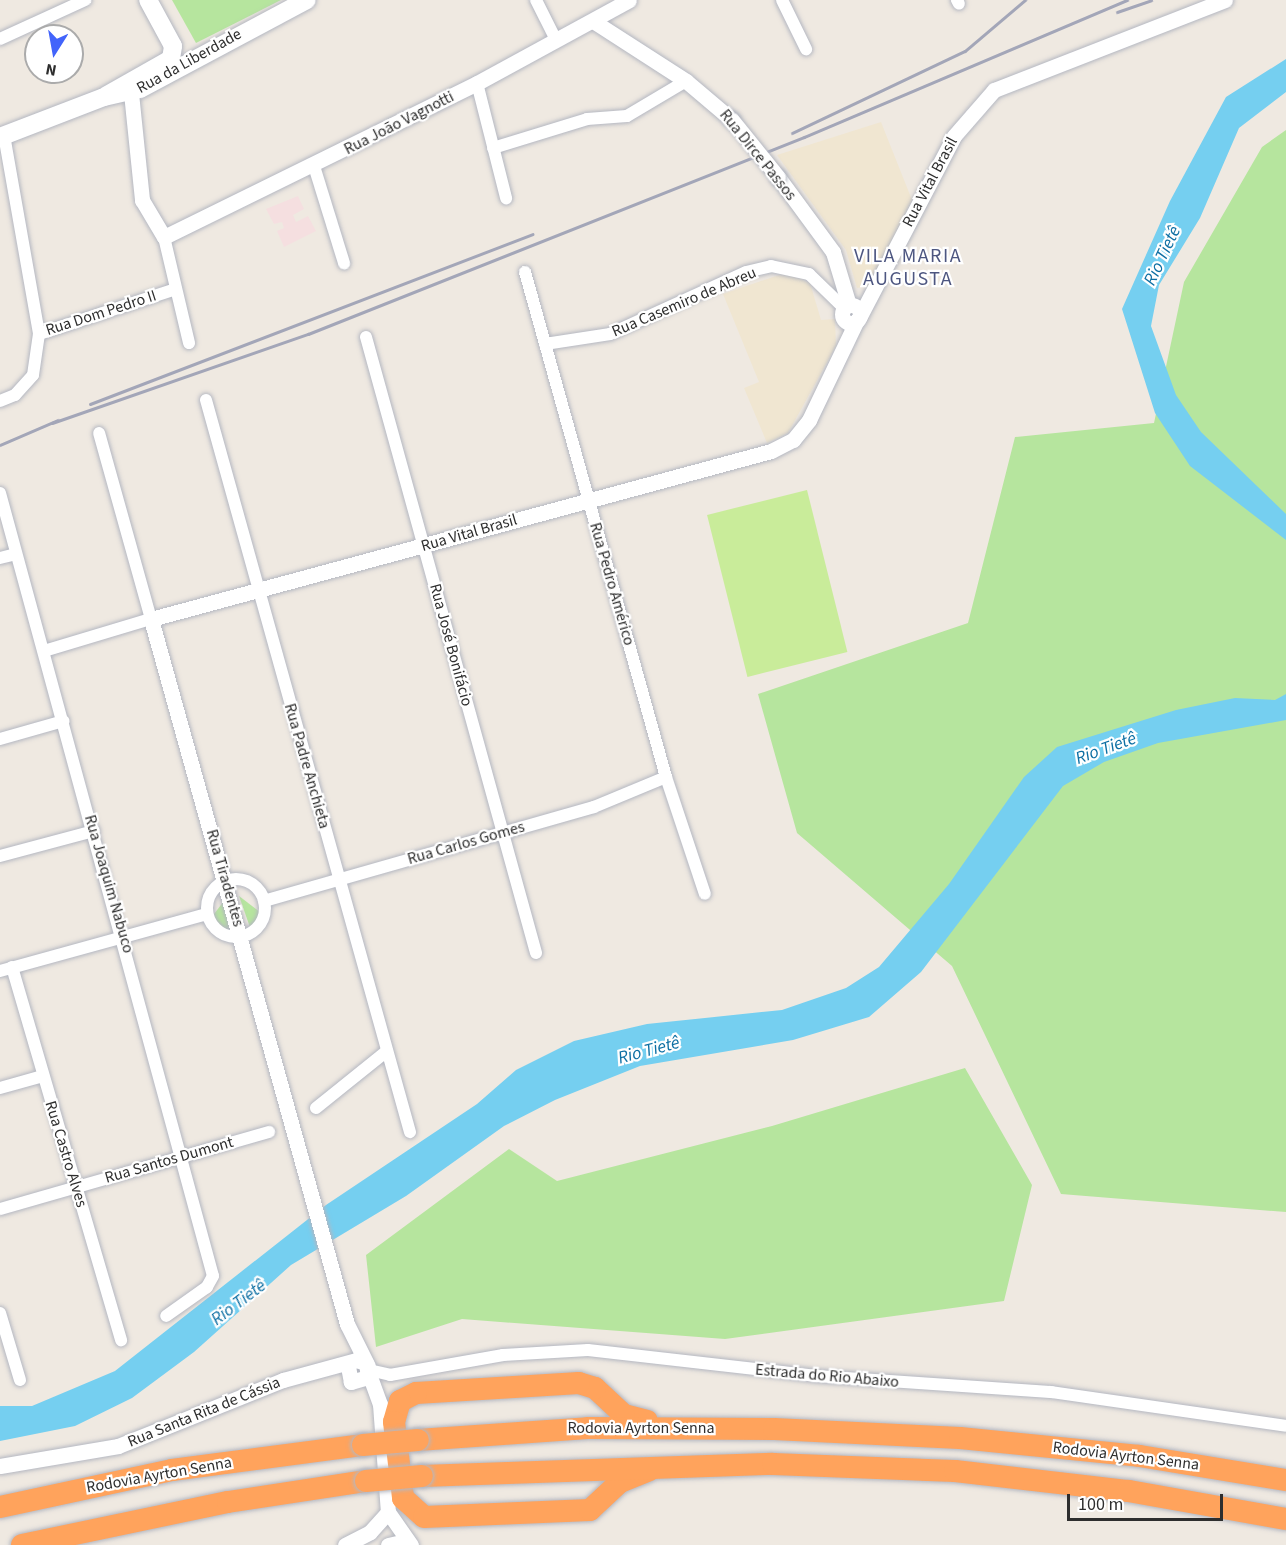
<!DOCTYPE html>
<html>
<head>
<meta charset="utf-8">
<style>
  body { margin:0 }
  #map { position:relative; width:1286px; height:1545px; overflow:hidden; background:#efe9e1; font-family:"Source Sans 3",sans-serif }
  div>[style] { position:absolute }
  .education>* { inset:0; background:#f0e6d1 }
  .medical>* { inset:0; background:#f5dfe0 }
  .green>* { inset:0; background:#b6e59e }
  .pitch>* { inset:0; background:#c9ec9a; transform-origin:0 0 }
  .water>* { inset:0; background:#75cff0 }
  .roads { filter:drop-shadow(0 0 2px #b4b7c1) drop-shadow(0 0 2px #b4b7c1) }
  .minor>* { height:12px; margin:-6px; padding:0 6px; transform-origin:6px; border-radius:6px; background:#fff }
  .minor>.ring { margin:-6px; padding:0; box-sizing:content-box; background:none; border:12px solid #fff; border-radius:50% }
  .tertiary>* { height:15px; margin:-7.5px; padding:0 7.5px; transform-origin:7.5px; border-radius:7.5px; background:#fff }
  .tertiary>.ring { margin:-7.5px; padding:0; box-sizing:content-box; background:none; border:15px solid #fff; border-radius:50% }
  .secondary>* { height:18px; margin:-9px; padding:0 9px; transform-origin:9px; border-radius:9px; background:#fff }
  .motorway>* { height:22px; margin:-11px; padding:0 11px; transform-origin:11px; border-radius:11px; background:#ffa35c }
  .rail>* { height:3px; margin:-1.5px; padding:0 1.5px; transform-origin:1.5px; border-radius:1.5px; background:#a3a6b8 }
  .bridges { filter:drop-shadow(0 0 2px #b4b7c1) drop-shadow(0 0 2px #b4b7c1) }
  .tertiary-bridge>* { height:15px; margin:-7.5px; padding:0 7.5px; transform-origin:7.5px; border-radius:7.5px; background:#fff }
  .motorway-bridge>* { height:22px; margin:-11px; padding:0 11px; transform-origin:11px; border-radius:11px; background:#ffa35c }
  span { translate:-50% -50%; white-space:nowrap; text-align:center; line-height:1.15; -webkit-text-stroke:4.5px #fff; paint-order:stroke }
  .street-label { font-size:16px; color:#2e2e2e }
  .water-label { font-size:18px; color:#0d6fa3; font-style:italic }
  .quarter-label { font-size:20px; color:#4d5680; letter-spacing:1.5px }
  .north { position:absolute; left:24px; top:24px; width:60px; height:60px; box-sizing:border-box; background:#fff; border:2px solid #ababab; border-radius:50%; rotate:191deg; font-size:16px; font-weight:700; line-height:24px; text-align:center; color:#2e2e2e }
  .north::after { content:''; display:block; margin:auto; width:21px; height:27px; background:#4264fb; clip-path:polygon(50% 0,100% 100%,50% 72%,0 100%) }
  .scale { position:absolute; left:1067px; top:1494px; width:156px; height:27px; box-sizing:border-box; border:3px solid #2e2e2e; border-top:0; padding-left:8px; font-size:18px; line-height:21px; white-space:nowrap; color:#2e2e2e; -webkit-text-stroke:4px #fff; paint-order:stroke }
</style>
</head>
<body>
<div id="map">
  <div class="education">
    <div style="clip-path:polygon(881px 122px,912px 200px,869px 286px,857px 288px,846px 250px,777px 155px)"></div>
    <div style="clip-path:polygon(785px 273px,810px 283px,821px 320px,835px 319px,836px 346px,788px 433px,767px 443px,744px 388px,759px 382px,723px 294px)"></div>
  </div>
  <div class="medical">
    <div style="clip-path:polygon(298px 196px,304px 209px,293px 215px,296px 222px,308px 216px,316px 231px,284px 247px,277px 231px,284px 228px,282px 222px,274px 224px,266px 209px)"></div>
  </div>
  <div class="green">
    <div style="clip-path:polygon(172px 0,281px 0,196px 43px)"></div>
    <div style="clip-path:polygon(1286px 130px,1286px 1212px,1061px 1194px,952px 966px,797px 833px,758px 694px,968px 623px,1015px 437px,1154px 423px,1184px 282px,1262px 147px)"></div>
    <div style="clip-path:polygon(239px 896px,260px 912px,252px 933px)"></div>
    <div style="clip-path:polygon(224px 901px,236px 937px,217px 927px,214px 914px)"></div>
    <div style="clip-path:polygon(965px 1068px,1032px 1185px,1004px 1301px,725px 1339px,462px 1319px,376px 1347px,366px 1255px,509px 1149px,557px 1181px,772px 1126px)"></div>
  </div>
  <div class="pitch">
    <div style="left:807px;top:490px;width:167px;height:103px;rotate:76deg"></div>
  </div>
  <div class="water">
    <div style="clip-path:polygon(1286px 59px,1286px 92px,1239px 128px,1200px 218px,1159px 285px,1151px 326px,1176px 395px,1201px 432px,1286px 514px,1286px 540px,1190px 466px,1155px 413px,1122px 309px,1170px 201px,1226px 97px)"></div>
    <div style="clip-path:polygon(1286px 694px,1286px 720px,1158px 743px,1104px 762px,1063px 786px,921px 972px,869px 1017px,793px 1040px,640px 1066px,555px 1100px,504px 1126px,406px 1196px,291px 1265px,194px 1352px,132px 1398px,75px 1426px,0 1441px,0 1406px,32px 1406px,115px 1371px,326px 1205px,477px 1104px,516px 1070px,574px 1041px,647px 1024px,782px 1010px,846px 988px,879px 967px,949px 884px,1024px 777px,1057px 747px,1176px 710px,1235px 698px,1275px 700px)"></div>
  </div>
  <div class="roads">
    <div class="minor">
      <div style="left:536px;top:0;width:42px;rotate:63.4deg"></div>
      <div style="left:782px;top:0;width:55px;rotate:63.9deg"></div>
      <div style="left:957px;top:0;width:4px;rotate:63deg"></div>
      <div style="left:0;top:39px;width:94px;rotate:-24.6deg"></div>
      <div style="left:477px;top:83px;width:119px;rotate:75.8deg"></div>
      <div style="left:4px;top:135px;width:202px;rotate:80deg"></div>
      <div style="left:493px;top:148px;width:98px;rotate:-17.1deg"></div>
      <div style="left:587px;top:119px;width:40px;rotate:-4.3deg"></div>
      <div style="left:627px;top:116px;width:69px;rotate:-30.7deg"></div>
      <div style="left:314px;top:166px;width:102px;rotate:72.8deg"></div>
      <div style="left:164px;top:237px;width:109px;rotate:76.7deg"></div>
      <div style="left:525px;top:272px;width:524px;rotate:74.4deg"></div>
      <div style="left:666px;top:777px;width:123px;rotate:71.6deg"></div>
      <div style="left:366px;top:337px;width:639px;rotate:74.57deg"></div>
      <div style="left:545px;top:344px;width:66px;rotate:-8.7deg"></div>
      <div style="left:610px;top:334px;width:149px;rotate:-24.5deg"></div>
      <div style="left:746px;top:272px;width:26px;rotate:-13deg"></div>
      <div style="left:771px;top:266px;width:39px;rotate:12deg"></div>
      <div style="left:809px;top:274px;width:49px;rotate:44.2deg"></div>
      <div style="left:206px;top:400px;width:760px;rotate:74.43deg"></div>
      <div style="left:0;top:401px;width:16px;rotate:-22deg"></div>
      <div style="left:15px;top:395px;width:27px;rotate:-48deg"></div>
      <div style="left:33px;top:375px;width:41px;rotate:-81.7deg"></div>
      <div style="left:39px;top:334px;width:144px;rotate:-18.2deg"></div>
      <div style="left:0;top:493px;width:811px;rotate:74.78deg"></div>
      <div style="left:213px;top:1276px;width:13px;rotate:119deg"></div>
      <div style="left:207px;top:1287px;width:50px;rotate:144.7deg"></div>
      <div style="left:0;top:558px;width:16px;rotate:-14deg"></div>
      <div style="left:44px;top:651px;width:112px;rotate:-16.7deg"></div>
      <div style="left:151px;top:619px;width:193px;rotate:-105.6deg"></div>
      <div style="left:0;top:739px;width:66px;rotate:-15.9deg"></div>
      <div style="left:0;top:856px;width:97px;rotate:-14.9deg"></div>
      <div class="ring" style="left:207px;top:879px;width:46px;height:46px"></div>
      <div style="left:264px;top:901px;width:343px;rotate:-15.9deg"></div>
      <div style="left:594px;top:807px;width:78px;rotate:-22.6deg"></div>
      <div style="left:12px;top:967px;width:389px;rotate:73.7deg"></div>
      <div style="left:0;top:971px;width:215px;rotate:-15.4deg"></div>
      <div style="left:0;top:1088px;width:45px;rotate:-15.6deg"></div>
      <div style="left:316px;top:1108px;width:91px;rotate:-38.8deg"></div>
      <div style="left:0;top:1209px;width:280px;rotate:-16deg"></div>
      <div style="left:0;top:1313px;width:70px;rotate:73.4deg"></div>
      <div style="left:369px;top:1370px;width:22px;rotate:13deg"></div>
      <div style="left:390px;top:1375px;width:115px;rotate:-10deg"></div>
      <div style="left:503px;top:1355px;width:85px;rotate:-3.4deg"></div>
      <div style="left:588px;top:1350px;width:228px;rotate:6.5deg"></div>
      <div style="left:815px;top:1376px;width:237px;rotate:3.9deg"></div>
      <div style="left:1051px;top:1392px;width:237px;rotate:8.2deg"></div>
    </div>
    <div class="tertiary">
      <div style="left:593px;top:21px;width:111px;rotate:32.8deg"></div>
      <div style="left:686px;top:81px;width:60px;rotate:40.3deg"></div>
      <div style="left:131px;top:93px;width:108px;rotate:84.1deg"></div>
      <div style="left:142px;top:200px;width:43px;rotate:59.3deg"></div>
      <div style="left:164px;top:237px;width:349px;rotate:-26.2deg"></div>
      <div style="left:477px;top:83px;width:173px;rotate:-28.6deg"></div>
      <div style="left:778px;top:177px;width:93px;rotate:53.7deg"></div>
      <div style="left:833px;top:252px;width:55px;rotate:73.2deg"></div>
      <div class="ring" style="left:842px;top:305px;width:3px;height:3px"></div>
      <div style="left:860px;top:316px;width:203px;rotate:-62.4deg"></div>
      <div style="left:954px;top:136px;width:61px;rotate:-49deg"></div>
      <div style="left:994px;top:90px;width:248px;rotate:-21.3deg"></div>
      <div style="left:368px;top:1366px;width:47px;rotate:-116.6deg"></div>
      <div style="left:347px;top:1324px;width:732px;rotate:-105.54deg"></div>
      <div style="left:151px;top:619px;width:642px;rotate:-15.16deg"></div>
      <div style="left:771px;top:451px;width:25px;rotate:-27deg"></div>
      <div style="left:793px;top:440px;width:26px;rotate:-51deg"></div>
      <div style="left:809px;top:420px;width:111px;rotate:-64.4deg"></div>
      <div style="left:369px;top:1374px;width:32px;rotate:70deg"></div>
      <div style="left:380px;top:1404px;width:108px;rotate:85.8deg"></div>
      <div style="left:388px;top:1512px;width:40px;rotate:55.1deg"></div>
      <div style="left:0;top:1466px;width:120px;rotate:-9.6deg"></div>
      <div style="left:118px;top:1446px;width:178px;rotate:-21.8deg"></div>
      <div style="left:283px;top:1380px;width:76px;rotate:-15.3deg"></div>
      <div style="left:356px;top:1360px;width:10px;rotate:17deg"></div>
      <div style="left:366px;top:1363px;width:14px;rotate:82deg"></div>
      <div style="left:368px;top:1377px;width:18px;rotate:164deg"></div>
      <div style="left:351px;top:1382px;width:16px;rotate:-101deg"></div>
      <div style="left:345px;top:1545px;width:28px;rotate:-27deg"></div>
      <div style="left:370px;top:1532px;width:27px;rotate:-48deg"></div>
      <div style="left:388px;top:1545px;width:18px;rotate:-13deg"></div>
    </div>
    <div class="secondary">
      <div style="left:107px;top:95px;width:73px;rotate:-29.4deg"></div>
      <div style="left:171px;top:59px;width:13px;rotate:-81deg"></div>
      <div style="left:173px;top:46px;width:52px;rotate:-118.5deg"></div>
      <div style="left:0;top:137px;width:111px;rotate:-21deg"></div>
      <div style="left:104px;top:97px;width:37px;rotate:-13deg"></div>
      <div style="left:140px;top:89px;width:189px;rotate:-28.1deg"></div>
    </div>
    <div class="motorway">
      <div style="left:647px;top:1421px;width:24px;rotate:-165deg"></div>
      <div style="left:624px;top:1415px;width:40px;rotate:-137deg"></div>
      <div style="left:595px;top:1388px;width:17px;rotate:-163deg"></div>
      <div style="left:579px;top:1383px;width:163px;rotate:176.5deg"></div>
      <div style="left:416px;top:1393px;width:18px;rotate:153deg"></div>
      <div style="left:400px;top:1401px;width:22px;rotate:106deg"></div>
      <div style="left:394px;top:1422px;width:77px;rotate:83.2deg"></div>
      <div style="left:403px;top:1498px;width:28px;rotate:42deg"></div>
      <div style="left:424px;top:1517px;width:166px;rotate:-2.4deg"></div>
      <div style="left:590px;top:1510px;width:41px;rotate:-43deg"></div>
      <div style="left:620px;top:1482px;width:32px;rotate:-22deg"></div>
      <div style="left:418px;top:1440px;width:170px;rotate:-4deg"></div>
      <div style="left:588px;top:1428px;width:186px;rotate:0.3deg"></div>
      <div style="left:774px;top:1429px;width:186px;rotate:2.8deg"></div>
      <div style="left:960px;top:1438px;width:180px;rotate:5.7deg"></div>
      <div style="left:1139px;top:1456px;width:149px;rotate:9.3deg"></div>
      <div style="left:422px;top:1476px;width:351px;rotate:-2deg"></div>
      <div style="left:773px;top:1464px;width:182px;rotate:2.2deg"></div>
      <div style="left:955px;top:1471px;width:175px;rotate:6.6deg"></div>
      <div style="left:1129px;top:1491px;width:159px;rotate:10.1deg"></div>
      <div style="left:0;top:1507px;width:176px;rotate:-12.1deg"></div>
      <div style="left:172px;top:1470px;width:193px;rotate:-7.5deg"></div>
      <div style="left:22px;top:1545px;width:210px;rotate:-11.8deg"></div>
      <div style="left:228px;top:1502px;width:140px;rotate:-8.7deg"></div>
    </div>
  </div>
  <div class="rail">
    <div style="left:1117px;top:12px;width:36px;rotate:-19deg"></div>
    <div style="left:792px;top:133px;width:191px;rotate:-25.4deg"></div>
    <div style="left:965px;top:51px;width:79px;rotate:-40.4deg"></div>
    <div style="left:90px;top:404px;width:474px;rotate:-21deg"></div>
    <div style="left:52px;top:423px;width:271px;rotate:-19.2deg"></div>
    <div style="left:308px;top:334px;width:534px;rotate:-21.66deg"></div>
    <div style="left:804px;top:137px;width:351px;rotate:-23deg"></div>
    <div style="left:0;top:445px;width:63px;rotate:-23.3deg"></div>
  </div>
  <div class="bridges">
    <div class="tertiary-bridge">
      <div style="left:732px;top:120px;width:73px;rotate:51.1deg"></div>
    </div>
    <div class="motorway-bridge">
      <div style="left:363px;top:1445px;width:55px;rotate:-5.2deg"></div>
      <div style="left:366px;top:1481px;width:56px;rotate:-5.1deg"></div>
    </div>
  </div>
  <div class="street-label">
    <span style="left:189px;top:61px;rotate:-29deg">Rua da Liberdade</span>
    <span style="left:399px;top:123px;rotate:-27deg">Rua João Vagnotti</span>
    <span style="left:758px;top:155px;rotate:51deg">Rua Dirce Passos</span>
    <span style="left:930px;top:182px;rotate:-62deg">Rua Vital Brasil</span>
    <span style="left:684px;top:302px;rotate:-23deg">Rua Casemiro de Abreu</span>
    <span style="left:101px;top:313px;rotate:-18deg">Rua Dom Pedro II</span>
    <span style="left:469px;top:533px;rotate:-16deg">Rua Vital Brasil</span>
    <span style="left:612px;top:584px;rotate:74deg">Rua Pedro Américo</span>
    <span style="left:451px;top:645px;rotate:75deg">Rua José Bonifácio</span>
    <span style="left:307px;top:766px;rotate:74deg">Rua Padre Anchieta</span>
    <span style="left:466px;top:843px;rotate:-16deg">Rua Carlos Gomes</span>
    <span style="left:225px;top:878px;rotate:74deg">Rua Tiradentes</span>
    <span style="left:109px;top:884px;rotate:74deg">Rua Joaquim Nabuco</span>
    <span style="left:66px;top:1154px;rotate:73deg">Rua Castro Alves</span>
    <span style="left:169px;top:1160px;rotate:-16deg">Rua Santos Dumont</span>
    <span style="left:827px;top:1376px;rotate:5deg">Estrada do Rio Abaixo</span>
    <span style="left:204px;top:1412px;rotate:-22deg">Rua Santa Rita de Cássia</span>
    <span style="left:641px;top:1428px">Rodovia Ayrton Senna</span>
    <span style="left:1126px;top:1456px;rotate:7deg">Rodovia Ayrton Senna</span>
    <span style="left:159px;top:1475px;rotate:-10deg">Rodovia Ayrton Senna</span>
  </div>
  <div class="water-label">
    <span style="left:1163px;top:256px;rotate:-65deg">Rio Tietê</span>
    <span style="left:1106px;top:749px;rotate:-20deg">Rio Tietê</span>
    <span style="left:649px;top:1051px;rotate:-15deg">Rio Tietê</span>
    <span style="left:239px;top:1303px;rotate:-37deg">Rio Tietê</span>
  </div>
  <div class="quarter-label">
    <span style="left:908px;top:268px">VILA MARIA<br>AUGUSTA</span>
  </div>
  <div class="north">N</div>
  <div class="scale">100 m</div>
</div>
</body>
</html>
